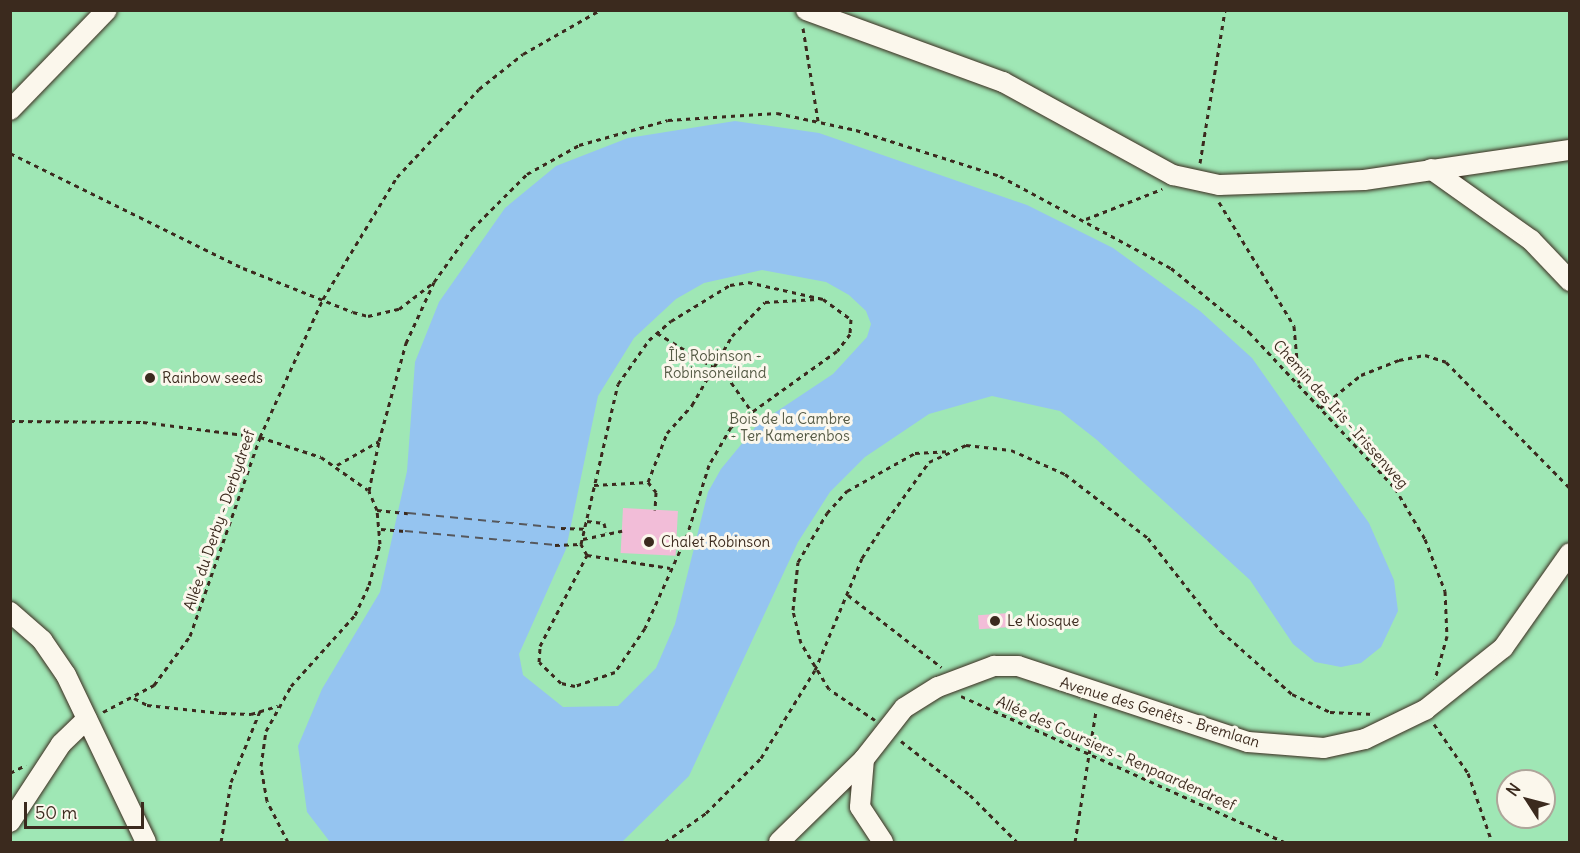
<!DOCTYPE html>
<html>
<head>
<meta charset="utf-8">
<style>
  body { margin:0 }
  #map { position:relative; width:1580px; height:853px; overflow:hidden; background:#fbf7ec; font-family:Delius,sans-serif }
  div>[style] { position:absolute }
  .green>* { inset:0; background:#9fe7b5 }
  .water>* { inset:0; background:#95c4f0 }
  .ferry>* { height:1.5px; margin-top:-0.75px; transform-origin:0; background:repeating-linear-gradient(90deg,#56585d 0 8px,transparent 0 14px) }
  .building>* { inset:0; background:#f2bdd8; transform-origin:0 0 }
  .path>* { height:3px; margin-top:-1.5px; transform-origin:0; background:repeating-linear-gradient(90deg,#3b2a1e 0 4.5px,transparent 0 9px) }
  .roads { filter:drop-shadow(0 0 2px #3b2a1e) drop-shadow(0 0 2px #3b2a1e) }
  .street>* { height:20px; margin:-10px; padding:0 10px; transform-origin:10px; border-radius:10px; background:#fbf7ec }
  .dots>* { width:16px; height:16px; translate:-50% -50%; box-sizing:border-box; border:3px solid #fbf7ec; border-radius:50% }
  span { translate:-50% -50%; white-space:nowrap; text-align:center; line-height:1.15; -webkit-text-stroke:6px #fbf7ec; paint-order:stroke }
  .park-label { font-size:15px; color:#545944 }
  .poi-label { font-size:15px; color:#3b2a1e }
  .left { translate:0 -50%; text-align:left }
  .street-label { font-size:15px; color:#3b2a1e }
  .frame { position:absolute; inset:0; border:12px solid #3b2a1e; pointer-events:none }
  .north { position:absolute; left:1496px; top:769px; width:60px; height:60px; box-sizing:border-box; background:#fbf7ec; border:2px solid #aea59a; border-radius:50%; rotate:306deg; font-size:16px; font-weight:700; line-height:24px; text-align:center; color:#3b2a1e }
  .north::after { content:''; display:block; margin:auto; width:21px; height:27px; background:#3b2a1e; clip-path:polygon(50% 0,100% 100%,50% 72%,0 100%) }
  .scale { position:absolute; left:24px; top:802px; width:120px; height:27px; box-sizing:border-box; border:3px solid #3b2a1e; border-top:0; padding-left:8px; font-size:18px; line-height:21px; white-space:nowrap; color:#3b2a1e; -webkit-text-stroke:4px #fbf7ec; paint-order:stroke }
</style>
</head>
<body>
<div id="map">
  <div class="green">
    <div style="clip-path:polygon(evenodd,10px 11px,1569px 11px,1569px 842px,11px 842px,10px 11px,1508px 781px,1544px 781px,1544px 817px,1508px 817px,1508px 781px)"></div>
  </div>
  <div class="water">
    <div style="clip-path:polygon(evenodd,735px 121px,819px 133px,1027px 205px,1113px 248px,1200px 311px,1252px 358px,1369px 523px,1394px 580px,1398px 611px,1381px 647px,1361px 663px,1341px 667px,1315px 662px,1293px 644px,1250px 580px,1097px 440px,1060px 411px,992px 396px,929px 414px,865px 457px,830px 492px,798px 542px,689px 776px,622px 842px,330px 842px,307px 812px,298px 746px,322px 689px,380px 592px,407px 471px,415px 362px,439px 302px,505px 208px,556px 166px,628px 138px,735px 121px,762px 270px,826px 282px,849px 295px,866px 311px,871px 324px,867px 337px,833px 374px,758px 424px,721px 469px,708px 492px,675px 624px,656px 668px,618px 706px,563px 707px,523px 675px,519px 654px,566px 549px,598px 396px,634px 338px,676px 299px,704px 283px,762px 270px)"></div>
  </div>
  <div class="ferry">
    <div style="left:408px;top:513px;width:154px;rotate:5.6deg"></div>
    <div style="left:405px;top:531px;width:151px;rotate:5.3deg"></div>
  </div>
  <div class="building">
    <div style="left:623px;top:508px;width:55px;height:45px;rotate:3deg"></div>
    <div style="left:1009px;top:613px;width:14px;height:31px;rotate:86deg"></div>
  </div>
  <div class="path">
    <div style="left:803px;top:28px;width:94px;rotate:80.8deg"></div>
    <div style="left:10px;top:153px;width:260px;rotate:26.3deg"></div>
    <div style="left:243px;top:268px;width:118px;rotate:21.8deg"></div>
    <div style="left:353px;top:312px;width:16px;rotate:15deg"></div>
    <div style="left:368px;top:316px;width:32px;rotate:-13deg"></div>
    <div style="left:399px;top:309px;width:44px;rotate:-37.6deg"></div>
    <div style="left:1200px;top:163px;width:155px;rotate:-80.7deg"></div>
    <div style="left:1219px;top:202px;width:145px;rotate:58.8deg"></div>
    <div style="left:1294px;top:326px;width:57px;rotate:85deg"></div>
    <div style="left:1086px;top:219px;width:82px;rotate:-21.5deg"></div>
    <div style="left:748px;top:282px;width:77px;rotate:12.8deg"></div>
    <div style="left:823px;top:299px;width:34px;rotate:36deg"></div>
    <div style="left:851px;top:319px;width:15px;rotate:94deg"></div>
    <div style="left:850px;top:334px;width:21px;rotate:127deg"></div>
    <div style="left:837px;top:351px;width:130px;rotate:144.4deg"></div>
    <div style="left:731px;top:427px;width:44px;rotate:120.1deg"></div>
    <div style="left:709px;top:465px;width:73px;rotate:107.4deg"></div>
    <div style="left:687px;top:535px;width:102px;rotate:114.3deg"></div>
    <div style="left:645px;top:628px;width:53px;rotate:124.3deg"></div>
    <div style="left:615px;top:672px;width:42px;rotate:160.7deg"></div>
    <div style="left:575px;top:686px;width:14px;rotate:-168deg"></div>
    <div style="left:561px;top:683px;width:30px;rotate:-136deg"></div>
    <div style="left:539px;top:662px;width:16px;rotate:-86deg"></div>
    <div style="left:540px;top:646px;width:102px;rotate:-62.7deg"></div>
    <div style="left:587px;top:555px;width:13px;rotate:-119deg"></div>
    <div style="left:581px;top:544px;width:164px;rotate:-77deg"></div>
    <div style="left:618px;top:384px;width:54px;rotate:-54.8deg"></div>
    <div style="left:649px;top:340px;width:29px;rotate:-41deg"></div>
    <div style="left:671px;top:321px;width:69px;rotate:-31.4deg"></div>
    <div style="left:730px;top:285px;width:18px;rotate:-9deg"></div>
    <div style="left:657px;top:333px;width:81px;rotate:31.3deg"></div>
    <div style="left:726px;top:375px;width:42px;rotate:54.8deg"></div>
    <div style="left:1320px;top:408px;width:53px;rotate:-38.8deg"></div>
    <div style="left:1361px;top:375px;width:41px;rotate:-21.5deg"></div>
    <div style="left:1399px;top:360px;width:26px;rotate:-11deg"></div>
    <div style="left:1425px;top:355px;width:22px;rotate:18deg"></div>
    <div style="left:1446px;top:362px;width:177px;rotate:45.5deg"></div>
    <div style="left:10px;top:421px;width:133px;rotate:0.4deg"></div>
    <div style="left:143px;top:422px;width:118px;rotate:7.3deg"></div>
    <div style="left:260px;top:437px;width:64px;rotate:18.2deg"></div>
    <div style="left:321px;top:457px;width:57px;rotate:35.1deg"></div>
    <div style="left:337px;top:465px;width:48px;rotate:-29.7deg"></div>
    <div style="left:648px;top:482px;width:53px;rotate:-68.8deg"></div>
    <div style="left:667px;top:433px;width:38px;rotate:-48deg"></div>
    <div style="left:692px;top:405px;width:80px;rotate:-59.9deg"></div>
    <div style="left:732px;top:336px;width:47px;rotate:-45.9deg"></div>
    <div style="left:765px;top:302px;width:52px;rotate:-3.3deg"></div>
    <div style="left:594px;top:485px;width:54px;rotate:-3.2deg"></div>
    <div style="left:648px;top:482px;width:13px;rotate:51deg"></div>
    <div style="left:656px;top:492px;width:18px;rotate:93deg"></div>
    <div style="left:377px;top:510px;width:31px;rotate:6deg"></div>
    <div style="left:587px;top:521px;width:17px;rotate:7deg"></div>
    <div style="left:604px;top:523px;width:9px;rotate:77deg"></div>
    <div style="left:561px;top:528px;width:24px;rotate:2deg"></div>
    <div style="left:381px;top:529px;width:24px;rotate:5deg"></div>
    <div style="left:583px;top:539px;width:40px;rotate:-12deg"></div>
    <div style="left:555px;top:545px;width:26px;rotate:-2deg"></div>
    <div style="left:587px;top:555px;width:84px;rotate:8.9deg"></div>
    <div style="left:848px;top:595px;width:118px;rotate:37.7deg"></div>
    <div style="left:961px;top:696px;width:354px;rotate:24.3deg"></div>
    <div style="left:134px;top:698px;width:15px;rotate:28deg"></div>
    <div style="left:147px;top:705px;width:75px;rotate:6.1deg"></div>
    <div style="left:222px;top:713px;width:29px;rotate:2deg"></div>
    <div style="left:251px;top:714px;width:28px;rotate:-17deg"></div>
    <div style="left:103px;top:712px;width:58px;rotate:-27.9deg"></div>
    <div style="left:154px;top:685px;width:61px;rotate:-53.7deg"></div>
    <div style="left:190px;top:636px;width:211px;rotate:-70.6deg"></div>
    <div style="left:260px;top:437px;width:152px;rotate:-65.5deg"></div>
    <div style="left:323px;top:299px;width:143px;rotate:-58.8deg"></div>
    <div style="left:397px;top:177px;width:120px;rotate:-47deg"></div>
    <div style="left:479px;top:89px;width:56px;rotate:-38.5deg"></div>
    <div style="left:523px;top:54px;width:89px;rotate:-29.7deg"></div>
    <div style="left:875px;top:720px;width:55px;rotate:-146deg"></div>
    <div style="left:829px;top:689px;width:54px;rotate:-121.3deg"></div>
    <div style="left:801px;top:643px;width:34px;rotate:-104deg"></div>
    <div style="left:793px;top:610px;width:48px;rotate:-84.1deg"></div>
    <div style="left:798px;top:562px;width:57px;rotate:-59.4deg"></div>
    <div style="left:827px;top:513px;width:30px;rotate:-48deg"></div>
    <div style="left:847px;top:491px;width:78px;rotate:-29.2deg"></div>
    <div style="left:915px;top:453px;width:33px;rotate:-3deg"></div>
    <div style="left:1434px;top:724px;width:60px;rotate:55.2deg"></div>
    <div style="left:1468px;top:773px;width:73px;rotate:70.8deg"></div>
    <div style="left:901px;top:741px;width:88px;rotate:38deg"></div>
    <div style="left:970px;top:795px;width:66px;rotate:45deg"></div>
    <div style="left:10px;top:773px;width:18px;rotate:-27deg"></div>
    <div style="left:221px;top:842px;width:61px;rotate:-80.5deg"></div>
    <div style="left:231px;top:782px;width:77px;rotate:-67.8deg"></div>
    <div style="left:288px;top:842px;width:46px;rotate:-117.1deg"></div>
    <div style="left:267px;top:801px;width:36px;rotate:-100deg"></div>
    <div style="left:261px;top:766px;width:35px;rotate:-82deg"></div>
    <div style="left:266px;top:731px;width:51px;rotate:-60.9deg"></div>
    <div style="left:291px;top:686px;width:96px;rotate:-48deg"></div>
    <div style="left:355px;top:615px;width:33px;rotate:-65deg"></div>
    <div style="left:369px;top:585px;width:42px;rotate:-75deg"></div>
    <div style="left:380px;top:544px;width:34px;rotate:-95deg"></div>
    <div style="left:377px;top:510px;width:21px;rotate:-113deg"></div>
    <div style="left:369px;top:491px;width:51px;rotate:-78.7deg"></div>
    <div style="left:379px;top:441px;width:102px;rotate:-74.6deg"></div>
    <div style="left:406px;top:343px;width:67px;rotate:-65.3deg"></div>
    <div style="left:434px;top:282px;width:65px;rotate:-54.4deg"></div>
    <div style="left:472px;top:229px;width:78px;rotate:-45deg"></div>
    <div style="left:527px;top:174px;width:60px;rotate:-29.1deg"></div>
    <div style="left:579px;top:145px;width:92px;rotate:-15.7deg"></div>
    <div style="left:668px;top:120px;width:109px;rotate:-3.7deg"></div>
    <div style="left:777px;top:113px;width:81px;rotate:12.1deg"></div>
    <div style="left:856px;top:130px;width:151px;rotate:17.7deg"></div>
    <div style="left:1000px;top:176px;width:194px;rotate:28.3deg"></div>
    <div style="left:1171px;top:268px;width:101px;rotate:39.4deg"></div>
    <div style="left:1249px;top:332px;width:214px;rotate:46.9deg"></div>
    <div style="left:1395px;top:488px;width:59px;rotate:59.5deg"></div>
    <div style="left:1425px;top:539px;width:56px;rotate:69deg"></div>
    <div style="left:1445px;top:591px;width:45px;rotate:87.5deg"></div>
    <div style="left:1447px;top:636px;width:45px;rotate:105.6deg"></div>
    <div style="left:665px;top:842px;width:50px;rotate:-35.3deg"></div>
    <div style="left:706px;top:813px;width:78px;rotate:-45deg"></div>
    <div style="left:761px;top:758px;width:103px;rotate:-58.5deg"></div>
    <div style="left:815px;top:670px;width:121px;rotate:-67.2deg"></div>
    <div style="left:862px;top:558px;width:45px;rotate:-56.7deg"></div>
    <div style="left:887px;top:520px;width:72px;rotate:-54.1deg"></div>
    <div style="left:929px;top:462px;width:41px;rotate:-24.7deg"></div>
    <div style="left:966px;top:445px;width:45px;rotate:6.3deg"></div>
    <div style="left:1011px;top:450px;width:59px;rotate:24deg"></div>
    <div style="left:1065px;top:474px;width:105px;rotate:37.6deg"></div>
    <div style="left:1148px;top:538px;width:118px;rotate:51.9deg"></div>
    <div style="left:1221px;top:631px;width:95px;rotate:41.6deg"></div>
    <div style="left:1292px;top:694px;width:42px;rotate:25.3deg"></div>
    <div style="left:1330px;top:712px;width:44px;rotate:2.6deg"></div>
    <div style="left:1075px;top:842px;width:133px;rotate:-80.9deg"></div>
  </div>
  <div class="roads">
    <div class="street">
      <div style="left:806px;top:10px;width:210px;rotate:20.1deg"></div>
      <div style="left:1003px;top:82px;width:194px;rotate:28.7deg"></div>
      <div style="left:1173px;top:175px;width:47px;rotate:12.3deg"></div>
      <div style="left:1219px;top:185px;width:145px;rotate:-2deg"></div>
      <div style="left:1364px;top:180px;width:208px;rotate:-8.3deg"></div>
      <div style="left:10px;top:110px;width:139px;rotate:-45.9deg"></div>
      <div style="left:1431px;top:169px;width:123px;rotate:35.4deg"></div>
      <div style="left:1531px;top:240px;width:57px;rotate:46.4deg"></div>
      <div style="left:10px;top:612px;width:43px;rotate:41.2deg"></div>
      <div style="left:42px;top:640px;width:42px;rotate:55.6deg"></div>
      <div style="left:66px;top:675px;width:185px;rotate:64.4deg"></div>
      <div style="left:864px;top:759px;width:48px;rotate:94.8deg"></div>
      <div style="left:860px;top:807px;width:42px;rotate:56.7deg"></div>
      <div style="left:10px;top:822px;width:93px;rotate:-56.8deg"></div>
      <div style="left:61px;top:744px;width:36px;rotate:-44deg"></div>
      <div style="left:779px;top:842px;width:119px;rotate:-44.3deg"></div>
      <div style="left:864px;top:759px;width:65px;rotate:-51.9deg"></div>
      <div style="left:904px;top:708px;width:40px;rotate:-32deg"></div>
      <div style="left:938px;top:687px;width:60px;rotate:-20.6deg"></div>
      <div style="left:994px;top:666px;width:24px"></div>
      <div style="left:1018px;top:666px;width:242px;rotate:18.3deg"></div>
      <div style="left:1248px;top:742px;width:76px;rotate:4.5deg"></div>
      <div style="left:1324px;top:748px;width:42px;rotate:-12.4deg"></div>
      <div style="left:1365px;top:739px;width:67px;rotate:-25.8deg"></div>
      <div style="left:1425px;top:710px;width:100px;rotate:-38.5deg"></div>
      <div style="left:1503px;top:648px;width:116px;rotate:-54.8deg"></div>
    </div>
  </div>
  <div class="dots">
    <div style="left:150px;top:378px;background:#3b2a1e"></div>
    <div style="left:649px;top:542px;background:#3b2a1e"></div>
    <div style="left:995px;top:621px;background:#3b2a1e"></div>
  </div>
  <div class="park-label">
    <span style="left:715px;top:364px">Île Robinson -<br>Robinsoneiland</span>
    <span style="left:790px;top:427px">Bois de la Cambre<br>- Ter Kamerenbos</span>
  </div>
  <div class="poi-label">
    <span class="left" style="left:162px;top:378px">Rainbow seeds</span>
    <span class="left" style="left:661px;top:542px">Chalet Robinson</span>
    <span class="left" style="left:1007px;top:621px">Le Kiosque</span>
  </div>
  <div class="street-label">
    <span style="left:1341px;top:414px;rotate:48deg">Chemin des Iris - Irissenweg</span>
    <span style="left:219px;top:520px;rotate:-71deg">Allée du Derby - Derbydreef</span>
    <span style="left:1160px;top:712px;rotate:17deg">Avenue des Genêts - Bremlaan</span>
    <span style="left:1116px;top:753px;rotate:24deg">Allée des Coursiers - Renpaardendreef</span>
  </div>
  <div class="frame"></div>
  <div class="north">N</div>
  <div class="scale">50 m</div>
</div>
</body>
</html>
